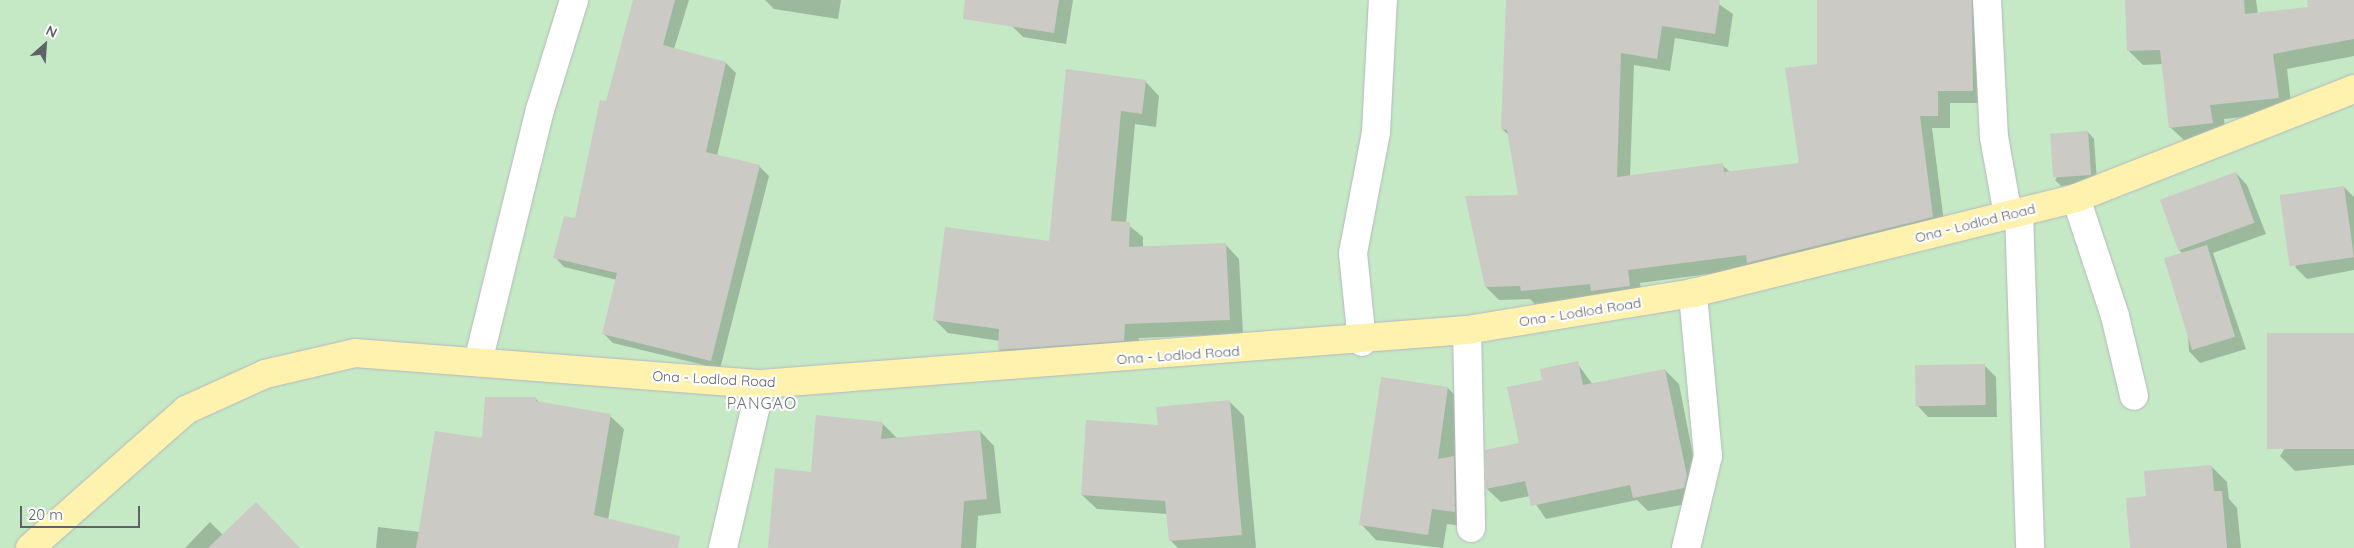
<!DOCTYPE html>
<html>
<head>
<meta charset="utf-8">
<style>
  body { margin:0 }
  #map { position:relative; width:2354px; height:548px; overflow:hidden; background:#f1efe8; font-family:Quicksand,sans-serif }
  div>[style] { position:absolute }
  .green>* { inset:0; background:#c5e8c5; transform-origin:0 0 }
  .shadow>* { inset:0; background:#0003 }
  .building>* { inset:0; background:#cccac5; transform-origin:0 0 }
  .roads { filter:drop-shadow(0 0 1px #b5b8bc) drop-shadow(0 0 1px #b5b8bc) }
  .minor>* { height:28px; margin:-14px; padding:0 14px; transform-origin:14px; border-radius:14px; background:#fff }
  .major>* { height:28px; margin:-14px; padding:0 14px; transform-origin:14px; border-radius:14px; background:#fff2af }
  span { translate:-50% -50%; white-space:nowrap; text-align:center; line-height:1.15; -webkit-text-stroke:4.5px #fff; paint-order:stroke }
  .street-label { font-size:14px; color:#5f6368 }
  .quarter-label { font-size:16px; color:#70757a; letter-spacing:1px }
  .north { position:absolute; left:20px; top:20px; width:50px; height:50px; -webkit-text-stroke:4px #fff; paint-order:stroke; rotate:26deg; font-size:14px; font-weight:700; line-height:20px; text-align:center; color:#5f6368 }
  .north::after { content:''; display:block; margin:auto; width:18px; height:22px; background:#5f6368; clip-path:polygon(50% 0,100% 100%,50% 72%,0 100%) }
  .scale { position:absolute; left:20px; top:506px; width:120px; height:22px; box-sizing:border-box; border:2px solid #5f6368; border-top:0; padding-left:6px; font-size:15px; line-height:18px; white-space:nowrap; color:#5f6368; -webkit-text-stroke:4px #fff; paint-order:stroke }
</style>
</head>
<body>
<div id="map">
  <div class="green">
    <div style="left:0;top:0;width:2354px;height:548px"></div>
  </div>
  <div class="shadow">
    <div style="clip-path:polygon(634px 0,689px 0,674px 49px,726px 63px,736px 73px,717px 156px,759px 166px,769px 176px,720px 369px,613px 343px,603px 333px,617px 280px,564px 267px,555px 257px,576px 220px)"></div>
    <div style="clip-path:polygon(765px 0,841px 0,838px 19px,774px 9px)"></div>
    <div style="clip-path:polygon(1015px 0,1073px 0,1066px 44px,1023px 37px,1011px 25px)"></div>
    <div style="clip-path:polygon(1507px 0,1713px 0,1733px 14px,1728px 47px,1675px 38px,1670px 71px,1634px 65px,1630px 177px,1722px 165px,1730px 172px,1800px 164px,1819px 65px,1818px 0,1984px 0,1986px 103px,1950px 103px,1950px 128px,1932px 128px,1945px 230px,1754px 268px,1640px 283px,1642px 298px,1599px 297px,1535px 304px,1530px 299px,1499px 300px,1486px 287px,1519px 196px,1510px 136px,1502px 129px)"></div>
    <div style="clip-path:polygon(2126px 0,2256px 0,2258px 14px,2309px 8px,2308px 0,2354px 0,2354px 56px,2287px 69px,2292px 112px,2224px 119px,2226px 137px,2185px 141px,2170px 127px,2163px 64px,2143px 65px,2129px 51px)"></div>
    <div style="clip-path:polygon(1067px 70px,1145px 81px,1159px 96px,1156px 127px,1135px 124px,1126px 223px,1143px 237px,1143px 247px,1225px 244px,1239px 259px,1243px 334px,1139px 338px,1138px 354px,1013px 364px,999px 350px,1000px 341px,948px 333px,934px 319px,1050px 243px)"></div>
    <div style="clip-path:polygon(2088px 132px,2094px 139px,2097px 181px,2061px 186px,2055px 180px)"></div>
    <div style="clip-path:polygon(2236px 173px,2247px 185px,2266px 234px,2213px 253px,2246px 349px,2200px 363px,2189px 351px,2183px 254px,2179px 250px)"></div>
    <div style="clip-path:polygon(2344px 187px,2354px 197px,2354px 270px,2307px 279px,2295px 267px)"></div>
    <div style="clip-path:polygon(2354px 334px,2354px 465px,2295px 471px,2280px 456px)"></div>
    <div style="clip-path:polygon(1577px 363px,1593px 385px,1665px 370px,1679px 384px,1700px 491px,1698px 502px,1648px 511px,1637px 500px,1546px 519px,1530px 496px,1501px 502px,1487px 489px,1521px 444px,1543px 381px)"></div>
    <div style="clip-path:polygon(1984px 365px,1996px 377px,1997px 417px,1928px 417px,1917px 405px)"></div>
    <div style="clip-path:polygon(1448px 388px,1463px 404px,1455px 459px,1469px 472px,1470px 527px,1447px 524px,1443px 548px,1376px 540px,1361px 524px)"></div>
    <div style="clip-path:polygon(535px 398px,540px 403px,610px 416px,624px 429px,608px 520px,640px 548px,376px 548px,378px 527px,420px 532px,483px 439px)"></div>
    <div style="clip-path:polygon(1230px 402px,1244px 416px,1256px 548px,1178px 548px,1170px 540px,1168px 514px,1097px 509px,1082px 495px,1159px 426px)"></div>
    <div style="clip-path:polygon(882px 423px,897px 438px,980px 431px,994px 446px,1001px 513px,978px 516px,976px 548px,770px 548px,812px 473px)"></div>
    <div style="clip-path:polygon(2212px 467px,2227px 482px,2229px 499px,2237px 508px,2241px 548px,2131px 548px,2147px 497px)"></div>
    <div style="clip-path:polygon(210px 522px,223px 535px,299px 548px,185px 548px)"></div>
  </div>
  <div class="building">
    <div style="clip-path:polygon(633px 0,675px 0,663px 45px,726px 62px,706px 152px,760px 165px,711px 361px,602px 334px,617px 273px,553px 258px,564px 216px,575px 218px,600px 100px,606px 101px)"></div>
    <div style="clip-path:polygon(965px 0,1059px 0,1054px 33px,963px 19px)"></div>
    <div style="clip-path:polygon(1506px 0,1720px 0,1715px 34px,1662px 26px,1657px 59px,1621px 53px,1617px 177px,1723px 163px,1724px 172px,1799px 163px,1785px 68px,1817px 64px,1817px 0,1972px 0,1973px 91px,1938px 91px,1938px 116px,1920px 116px,1933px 217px,1747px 263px,1746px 255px,1628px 270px,1630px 286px,1591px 291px,1590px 284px,1521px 291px,1520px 286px,1485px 287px,1465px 196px,1518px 195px,1507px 130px,1501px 129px)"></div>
    <div style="clip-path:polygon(2125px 0,2244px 0,2245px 14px,2308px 7px,2307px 0,2354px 0,2354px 39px,2273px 54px,2279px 98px,2210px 105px,2213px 123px,2169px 128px,2160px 50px,2127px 51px)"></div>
    <div style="clip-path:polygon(1066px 69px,1146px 80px,1142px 114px,1121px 111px,1111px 221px,1130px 222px,1129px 247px,1226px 243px,1230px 320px,1125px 324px,1124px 341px,998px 350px,999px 329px,933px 320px,945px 227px,1049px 241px)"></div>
    <div style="left:2088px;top:131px;width:44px;height:38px;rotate:86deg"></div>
    <div style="left:2236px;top:172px;width:54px;height:81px;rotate:70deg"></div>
    <div style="left:2344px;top:186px;width:72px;height:65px;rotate:82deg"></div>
    <div style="left:2207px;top:245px;width:96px;height:45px;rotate:73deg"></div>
    <div style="left:2354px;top:333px;width:116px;height:87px;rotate:90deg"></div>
    <div style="clip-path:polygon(1578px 361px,1583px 385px,1665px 369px,1687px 476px,1684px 488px,1633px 498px,1630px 485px,1531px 506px,1525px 481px,1486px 489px,1485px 450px,1519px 443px,1507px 387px,1542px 380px,1540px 369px)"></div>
    <div style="left:1985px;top:364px;width:41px;height:70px;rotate:89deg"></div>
    <div style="clip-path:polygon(1381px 377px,1448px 387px,1438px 459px,1454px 456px,1455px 512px,1432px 509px,1428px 535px,1359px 525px)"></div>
    <div style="clip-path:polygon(485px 397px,536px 397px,536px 401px,611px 414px,594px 515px,680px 536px,678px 548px,416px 548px,435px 431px,482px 438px)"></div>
    <div style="clip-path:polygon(1230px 400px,1242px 535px,1169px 541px,1165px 501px,1081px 495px,1086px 420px,1158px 425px,1156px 407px)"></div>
    <div style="clip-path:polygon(816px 415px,883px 422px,881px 439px,980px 430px,987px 499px,964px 501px,961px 548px,768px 548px,775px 468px,811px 472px)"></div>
    <div style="clip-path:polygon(2212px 465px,2214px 491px,2222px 491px,2227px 548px,2130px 548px,2126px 498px,2146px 496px,2144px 471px)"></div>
    <div style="clip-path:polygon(256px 502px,300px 548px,208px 548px)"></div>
  </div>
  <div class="roads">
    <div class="minor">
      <div style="left:1987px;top:0;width:137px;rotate:87.1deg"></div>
      <div style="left:1994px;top:137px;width:79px;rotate:79.8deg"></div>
      <div style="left:2076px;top:198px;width:124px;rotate:71.7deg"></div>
      <div style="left:2115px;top:316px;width:82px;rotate:76.6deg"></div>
      <div style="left:2019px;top:212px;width:336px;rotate:88.1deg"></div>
      <div style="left:1467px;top:330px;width:198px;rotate:88.8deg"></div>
      <div style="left:1362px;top:342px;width:89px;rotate:-95.8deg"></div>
      <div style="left:1353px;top:253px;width:123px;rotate:-79.2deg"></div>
      <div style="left:1376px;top:132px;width:132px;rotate:-87deg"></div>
      <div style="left:478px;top:362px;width:260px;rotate:-76.2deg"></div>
      <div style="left:540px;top:110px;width:115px;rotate:-72.8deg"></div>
      <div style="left:723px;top:548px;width:168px;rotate:-77deg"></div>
      <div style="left:1686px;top:548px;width:95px;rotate:-76.6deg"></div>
      <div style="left:1708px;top:456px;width:164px;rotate:-95.3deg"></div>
    </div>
    <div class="major">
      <div style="left:30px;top:548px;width:208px;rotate:-41.5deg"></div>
      <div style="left:186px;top:410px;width:87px;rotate:-24.5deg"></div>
      <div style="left:265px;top:374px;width:92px;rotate:-13.1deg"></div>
      <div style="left:355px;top:353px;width:407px;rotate:4.4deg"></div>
      <div style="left:761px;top:384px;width:708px;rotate:-4.37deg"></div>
      <div style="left:1467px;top:330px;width:229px;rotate:-9.3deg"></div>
      <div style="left:1693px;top:293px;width:395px;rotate:-13.9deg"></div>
      <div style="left:2076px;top:198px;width:299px;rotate:-21.4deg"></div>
    </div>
  </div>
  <div class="street-label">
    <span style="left:1975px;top:223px;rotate:-14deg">Ona - Lodlod Road</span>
    <span style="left:1580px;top:312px;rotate:-9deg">Ona - Lodlod Road</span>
    <span style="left:1178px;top:355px;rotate:-4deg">Ona - Lodlod Road</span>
    <span style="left:714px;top:379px;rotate:3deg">Ona - Lodlod Road</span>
  </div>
  <div class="quarter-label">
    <span style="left:762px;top:403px">PANGAO</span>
  </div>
  <div class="north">N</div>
  <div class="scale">20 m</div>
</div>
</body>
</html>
